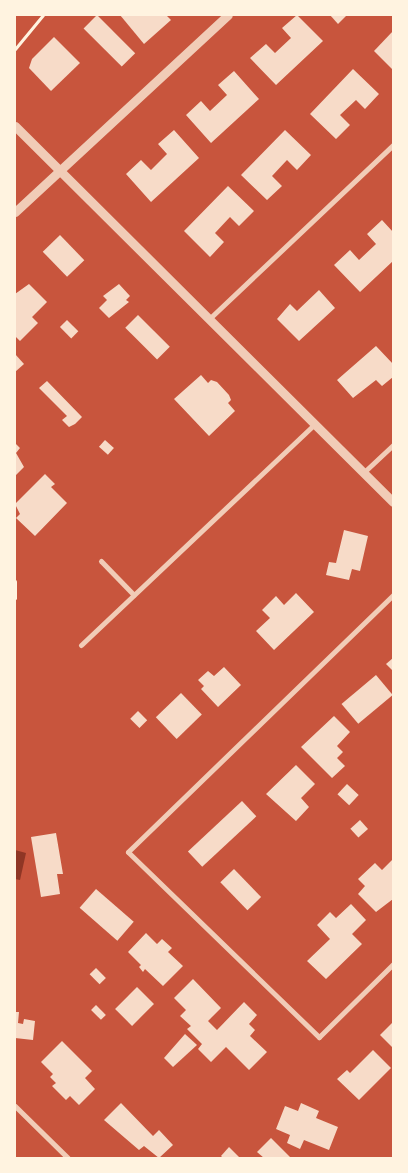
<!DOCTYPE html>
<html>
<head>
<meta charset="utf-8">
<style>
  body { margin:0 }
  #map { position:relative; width:408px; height:1173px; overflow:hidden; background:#c8553d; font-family:"DM Sans",sans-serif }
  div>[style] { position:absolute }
  .water>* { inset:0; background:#8f3625 }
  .building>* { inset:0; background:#f7dbc8; transform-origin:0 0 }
  .path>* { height:3px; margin:-1.5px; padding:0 1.5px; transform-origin:1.5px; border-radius:1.5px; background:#fff3e0 }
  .minor>* { height:5px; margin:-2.5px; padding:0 2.5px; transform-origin:2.5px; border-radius:2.5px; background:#f1ccb7 }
  .tertiary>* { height:9px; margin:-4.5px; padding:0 4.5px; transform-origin:4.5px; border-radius:4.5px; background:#f1ccb7 }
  span { translate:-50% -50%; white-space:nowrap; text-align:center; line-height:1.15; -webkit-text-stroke:4px #fff3e0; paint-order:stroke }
  .frame { position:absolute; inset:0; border:16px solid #fff3e0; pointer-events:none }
</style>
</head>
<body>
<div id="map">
  <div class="water">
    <div style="clip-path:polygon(15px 850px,26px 853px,20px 880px,15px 879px)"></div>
  </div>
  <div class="building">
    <div style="left:97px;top:15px;width:54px;height:19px;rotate:45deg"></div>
    <div style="clip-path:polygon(120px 15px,166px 15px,171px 20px,144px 44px)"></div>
    <div style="clip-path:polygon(297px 15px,323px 41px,276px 85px,250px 58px,266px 44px,275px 53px,291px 38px,282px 28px)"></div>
    <div style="clip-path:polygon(330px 15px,347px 15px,338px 24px)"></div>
    <div style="clip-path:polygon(393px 31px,393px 70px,374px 51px)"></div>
    <div style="clip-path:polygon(54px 37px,80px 63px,51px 91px,29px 68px,32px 59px)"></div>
    <div style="clip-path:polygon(353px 69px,379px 94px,365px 109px,356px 100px,340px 115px,350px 125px,336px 139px,310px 114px)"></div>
    <div style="clip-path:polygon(234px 71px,259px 99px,211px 143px,186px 115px,201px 101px,210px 111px,227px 95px,218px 85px)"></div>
    <div style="clip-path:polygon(174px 130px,199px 158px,151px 202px,126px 174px,141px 160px,151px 170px,167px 154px,158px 144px)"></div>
    <div style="clip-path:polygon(285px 130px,311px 155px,297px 170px,287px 160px,272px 176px,282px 186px,267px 200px,241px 175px)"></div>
    <div style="clip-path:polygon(228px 186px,254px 211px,239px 226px,230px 217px,215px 233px,224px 242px,210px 257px,184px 231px)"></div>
    <div style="clip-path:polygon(382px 220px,393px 232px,393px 261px,360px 292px,334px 265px,350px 250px,359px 260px,376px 244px,367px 234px)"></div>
    <div style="left:60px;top:235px;width:35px;height:24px;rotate:46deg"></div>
    <div style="clip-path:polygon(29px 284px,47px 302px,32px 317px,38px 323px,20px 341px,15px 336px,15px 294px)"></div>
    <div style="clip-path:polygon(119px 284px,130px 296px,126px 300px,129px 302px,109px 318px,99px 308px,107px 300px,103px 296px)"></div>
    <div style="clip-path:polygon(319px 290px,335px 308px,299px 341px,277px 319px,290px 304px,297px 311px)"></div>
    <div style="left:138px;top:315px;width:45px;height:18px;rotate:45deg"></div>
    <div style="left:67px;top:320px;width:16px;height:10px;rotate:45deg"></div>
    <div style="clip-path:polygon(376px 346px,393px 364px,393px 377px,382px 386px,376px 380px,353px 398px,337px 380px)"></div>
    <div style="clip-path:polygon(15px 354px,24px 364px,15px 372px)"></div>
    <div style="clip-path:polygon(201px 375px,208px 383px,211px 380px,217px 382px,229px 395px,231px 400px,228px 403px,235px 411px,209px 436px,174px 399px)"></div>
    <div style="clip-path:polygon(47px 381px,82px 417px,75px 424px,69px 427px,62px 420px,67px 416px,39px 388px)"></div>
    <div style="left:105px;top:440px;width:12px;height:9px;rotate:42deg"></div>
    <div style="clip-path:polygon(15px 443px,20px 448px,16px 453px,24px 467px,15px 476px)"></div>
    <div style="clip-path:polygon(45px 474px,55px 484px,51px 487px,67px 503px,35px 536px,16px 518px,20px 514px,15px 504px)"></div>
    <div style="clip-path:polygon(344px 530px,368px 536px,360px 571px,352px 569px,349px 580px,326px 575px,329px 562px,336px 563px)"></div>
    <div style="clip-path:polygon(296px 593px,314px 612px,274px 650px,256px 631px,270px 618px,262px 610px,276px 596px,284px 605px)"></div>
    <div style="clip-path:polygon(393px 658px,393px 671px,386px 664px)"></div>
    <div style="clip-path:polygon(224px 667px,241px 685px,218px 707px,201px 689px,204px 686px,198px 680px,208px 671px,214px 676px)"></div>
    <div style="left:376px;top:675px;width:26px;height:45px;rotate:50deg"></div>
    <div style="left:181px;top:693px;width:30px;height:35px;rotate:46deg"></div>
    <div style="left:138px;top:711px;width:13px;height:11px;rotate:45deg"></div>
    <div style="clip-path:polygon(334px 716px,350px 732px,337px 746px,343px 752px,337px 758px,345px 766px,332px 778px,301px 747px)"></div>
    <div style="clip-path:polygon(296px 765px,315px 784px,301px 798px,309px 807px,296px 821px,266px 794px)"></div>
    <div style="left:347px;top:784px;width:16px;height:14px;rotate:43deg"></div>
    <div style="left:242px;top:801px;width:21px;height:74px;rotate:47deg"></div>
    <div style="left:360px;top:820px;width:12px;height:13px;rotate:48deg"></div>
    <div style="clip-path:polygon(56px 833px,63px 874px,57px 874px,60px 894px,41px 897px,31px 837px)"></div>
    <div style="clip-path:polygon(393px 859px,393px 899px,376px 912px,358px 894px,365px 886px,358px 879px,375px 863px,382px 870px)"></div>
    <div style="left:234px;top:869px;width:39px;height:19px;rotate:46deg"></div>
    <div style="left:96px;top:889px;width:50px;height:25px;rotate:41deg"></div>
    <div style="clip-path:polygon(351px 904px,366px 920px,352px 934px,362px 944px,326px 979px,307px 961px,330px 939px,317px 925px,330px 912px,336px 918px)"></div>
    <div style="clip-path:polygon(146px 933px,157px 944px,162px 939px,172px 948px,168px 952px,183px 966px,163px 986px,145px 969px,143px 972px,139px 967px,141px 965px,128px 952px)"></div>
    <div style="left:96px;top:968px;width:14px;height:9px;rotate:45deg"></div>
    <div style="clip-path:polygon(193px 979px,221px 1008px,208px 1021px,217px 1030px,244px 1002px,257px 1015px,249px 1024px,255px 1030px,250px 1036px,267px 1052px,249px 1070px,226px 1047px,211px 1062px,198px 1049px,202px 1044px,187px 1029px,191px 1026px,180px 1016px,186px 1010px,174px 998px)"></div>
    <div style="left:137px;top:987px;width:24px;height:31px;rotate:45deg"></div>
    <div style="left:96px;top:1005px;width:14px;height:7px;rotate:45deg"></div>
    <div style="clip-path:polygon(15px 1012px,19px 1012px,18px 1023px,23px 1024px,24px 1019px,35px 1021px,33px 1040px,15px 1038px)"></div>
    <div style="clip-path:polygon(393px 1022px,393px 1048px,380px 1035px)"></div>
    <div style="clip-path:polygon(185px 1034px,197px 1045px,173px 1067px,164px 1058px)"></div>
    <div style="clip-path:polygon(62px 1041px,92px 1071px,85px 1078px,95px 1089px,79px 1105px,70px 1096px,66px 1100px,52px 1086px,56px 1083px,50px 1077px,53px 1074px,41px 1062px)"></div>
    <div style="clip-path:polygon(373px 1050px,391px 1068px,359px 1100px,337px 1079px,347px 1070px,350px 1073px)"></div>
    <div style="clip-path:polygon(121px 1103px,153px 1136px,159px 1130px,173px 1145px,159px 1158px,144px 1146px,139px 1150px,104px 1120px)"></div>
    <div style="clip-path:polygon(301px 1103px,319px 1111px,316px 1118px,338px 1127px,329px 1150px,304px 1140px,300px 1149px,287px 1143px,290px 1135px,276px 1129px,285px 1106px,298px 1111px)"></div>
    <div style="clip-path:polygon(271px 1138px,291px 1158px,264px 1158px,257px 1152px)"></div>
    <div style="clip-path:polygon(229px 1147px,240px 1158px,223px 1158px,221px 1156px)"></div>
  </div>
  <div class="path">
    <div style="left:15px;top:49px;width:44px;rotate:-50.5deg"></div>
    <div style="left:15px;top:581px;width:17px;rotate:90deg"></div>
  </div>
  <div class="minor">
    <div style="left:209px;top:319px;width:253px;rotate:-43.4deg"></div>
    <div style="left:363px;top:473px;width:41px;rotate:-43deg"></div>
    <div style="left:101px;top:561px;width:47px;rotate:45.9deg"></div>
    <div style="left:393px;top:595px;width:369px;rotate:135.9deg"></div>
    <div style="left:128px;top:852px;width:266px;rotate:44.1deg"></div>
    <div style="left:319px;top:1037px;width:104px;rotate:-44.6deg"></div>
    <div style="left:81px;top:645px;width:322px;rotate:-43.4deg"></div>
    <div style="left:15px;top:1106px;width:74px;rotate:44.5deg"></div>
  </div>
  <div class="tertiary">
    <div style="left:15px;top:126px;width:533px;rotate:44.85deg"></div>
    <div style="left:15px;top:212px;width:290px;rotate:-42.8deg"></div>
  </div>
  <div class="frame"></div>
</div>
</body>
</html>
